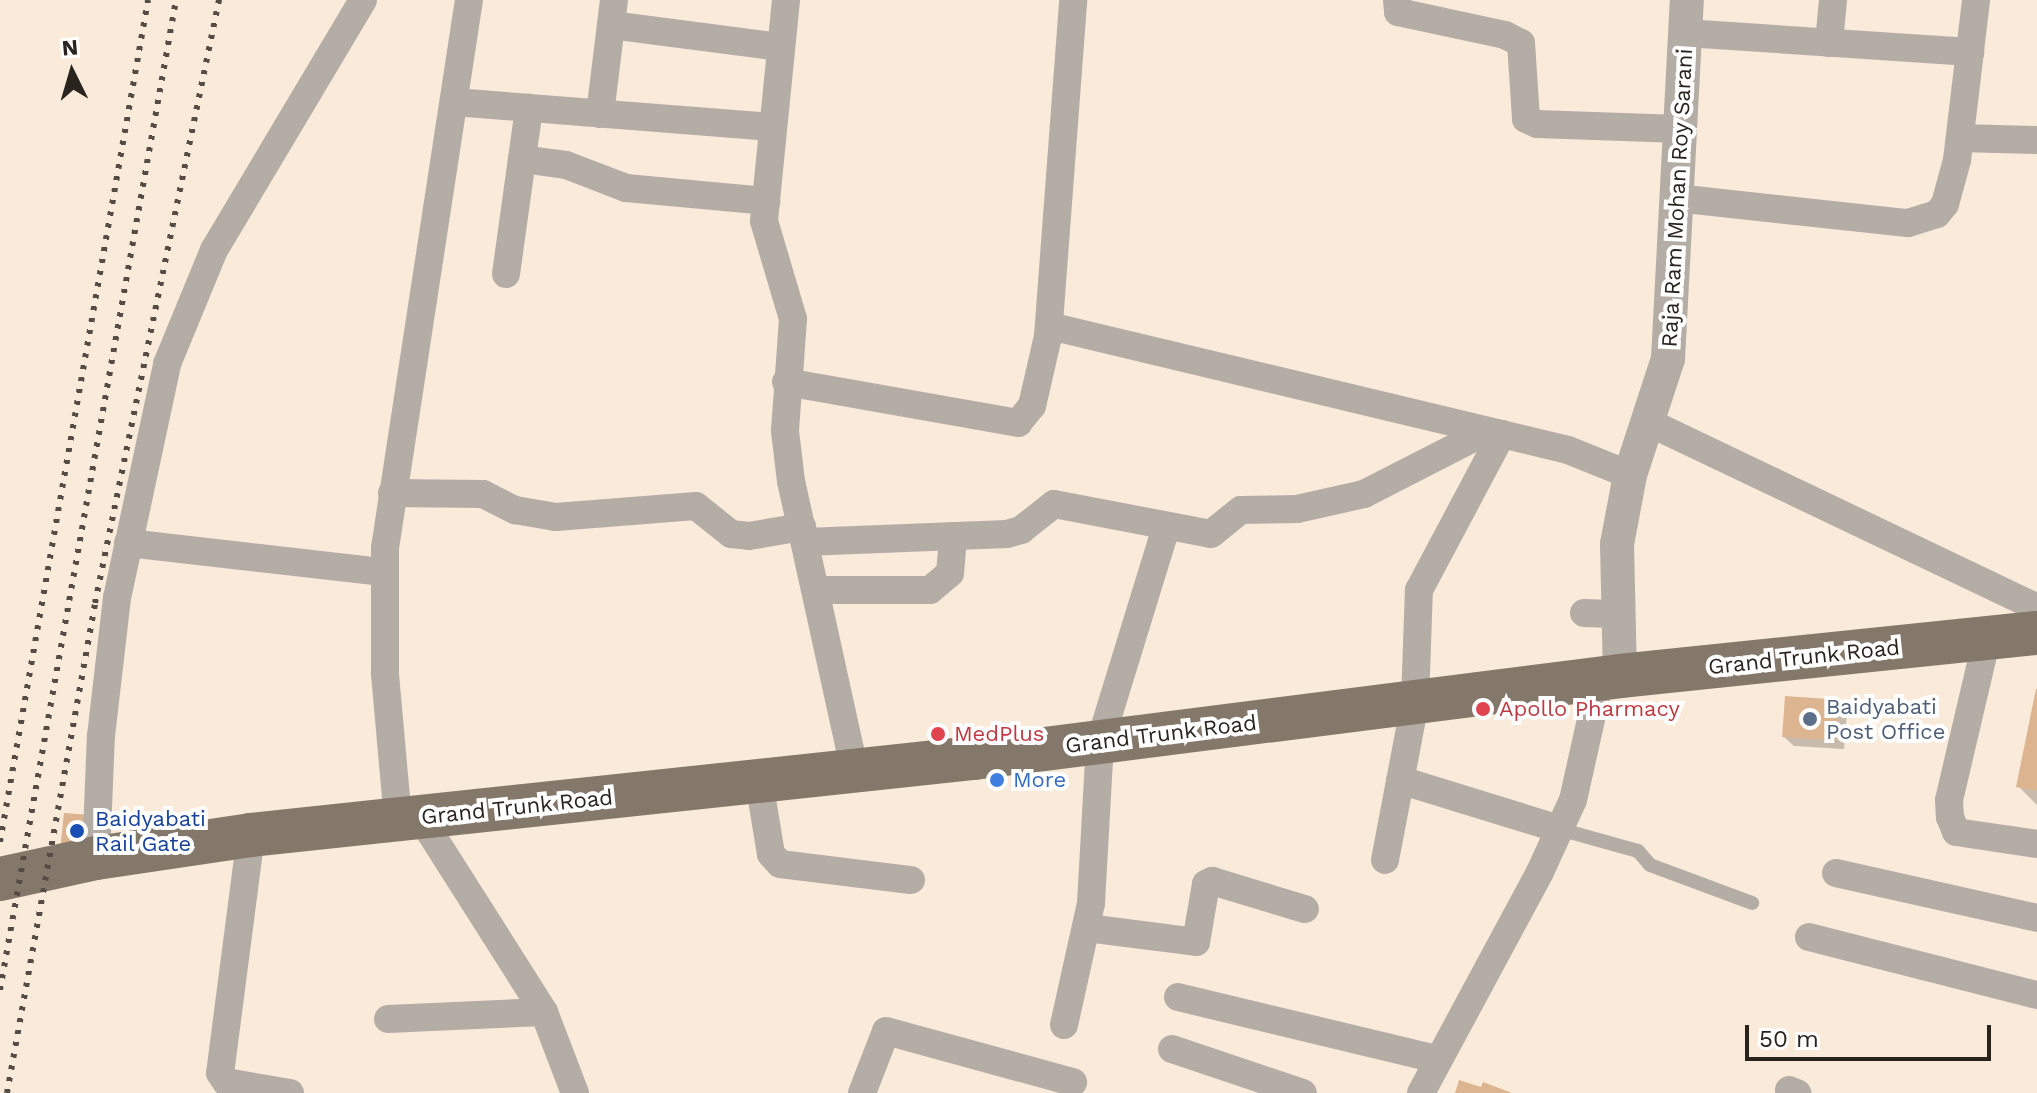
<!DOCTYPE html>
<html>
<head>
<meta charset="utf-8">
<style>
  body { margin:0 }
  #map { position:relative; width:2037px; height:1093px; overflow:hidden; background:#f9ead9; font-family:"Work Sans",sans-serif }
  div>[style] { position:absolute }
  .shadow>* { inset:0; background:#0003 }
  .building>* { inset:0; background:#dcb48f; transform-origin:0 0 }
  .service>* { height:14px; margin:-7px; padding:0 7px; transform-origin:7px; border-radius:7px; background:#b4ada6 }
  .minor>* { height:28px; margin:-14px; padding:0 14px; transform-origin:14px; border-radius:14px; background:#b4ada6 }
  .tertiary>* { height:34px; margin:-17px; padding:0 17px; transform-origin:17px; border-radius:17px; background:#b4ada6 }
  .primary>* { height:44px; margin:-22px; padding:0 22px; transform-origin:22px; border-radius:22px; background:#84786b }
  .rail>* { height:6px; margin-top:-3px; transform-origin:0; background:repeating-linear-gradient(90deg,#554d45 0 4px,transparent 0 12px) }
  .dots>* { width:22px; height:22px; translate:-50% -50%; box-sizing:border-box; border:4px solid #fff; border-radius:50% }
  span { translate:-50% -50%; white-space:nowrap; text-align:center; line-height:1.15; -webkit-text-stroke:8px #fff; paint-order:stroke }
  .street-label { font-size:22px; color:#2a241e }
  .service-label { font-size:22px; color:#4e5e75 }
  .left { translate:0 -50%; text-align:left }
  .health-label { font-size:22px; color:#be3a42 }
  .shop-label { font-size:22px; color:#366cbe }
  .transit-label { font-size:22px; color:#164399 }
  .north { position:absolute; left:32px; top:32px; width:80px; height:80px; -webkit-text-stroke:6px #fff; paint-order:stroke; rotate:355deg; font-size:22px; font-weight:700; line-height:32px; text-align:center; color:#2a241e }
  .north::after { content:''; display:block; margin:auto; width:28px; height:36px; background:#2a241e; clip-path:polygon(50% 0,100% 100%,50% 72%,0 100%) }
  .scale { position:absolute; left:1745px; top:1025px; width:246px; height:36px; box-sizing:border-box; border:4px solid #2a241e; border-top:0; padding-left:10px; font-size:24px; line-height:28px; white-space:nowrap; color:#2a241e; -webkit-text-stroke:6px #fff; paint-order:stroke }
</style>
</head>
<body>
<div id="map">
  <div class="shadow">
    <div style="clip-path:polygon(2037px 692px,2037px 805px,2018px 786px)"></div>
    <div style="clip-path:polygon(1838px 702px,1847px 711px,1844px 749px,1794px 746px,1784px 737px)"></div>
  </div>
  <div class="building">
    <div style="clip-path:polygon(2036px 689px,2037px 689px,2037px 791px,2016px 787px)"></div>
    <div style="left:1785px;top:696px;width:54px;height:41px;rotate:4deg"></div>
    <div style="clip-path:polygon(64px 813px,92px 815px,82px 854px,59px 860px)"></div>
    <div style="clip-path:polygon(1459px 1080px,1481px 1087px,1483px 1082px,1512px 1093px,1455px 1093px)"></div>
  </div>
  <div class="service">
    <div style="left:1559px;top:829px;width:82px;rotate:15.6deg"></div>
    <div style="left:1638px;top:851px;width:18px;rotate:49deg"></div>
    <div style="left:1650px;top:865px;width:109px;rotate:20.4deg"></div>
  </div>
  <div class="minor">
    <div style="left:786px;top:0;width:222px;rotate:95.7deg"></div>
    <div style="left:764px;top:221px;width:102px;rotate:73.5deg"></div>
    <div style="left:793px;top:319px;width:112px;rotate:94.1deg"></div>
    <div style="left:785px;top:431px;width:50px;rotate:83.2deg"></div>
    <div style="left:791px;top:481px;width:297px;rotate:77.6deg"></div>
    <div style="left:1397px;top:0;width:12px;rotate:85deg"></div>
    <div style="left:1398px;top:12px;width:109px;rotate:12.1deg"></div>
    <div style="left:1505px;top:35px;width:18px;rotate:27deg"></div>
    <div style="left:1521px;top:43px;width:76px;rotate:86.2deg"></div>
    <div style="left:1526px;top:119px;width:12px;rotate:24deg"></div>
    <div style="left:1537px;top:124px;width:143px;rotate:2deg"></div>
    <div style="left:611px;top:25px;width:170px;rotate:7.4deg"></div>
    <div style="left:1685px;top:33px;width:286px;rotate:3.8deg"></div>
    <div style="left:1829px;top:43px;width:43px;rotate:-84.7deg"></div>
    <div style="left:454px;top:102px;width:319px;rotate:4.5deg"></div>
    <div style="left:600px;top:114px;width:115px;rotate:-83deg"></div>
    <div style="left:1960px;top:138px;width:77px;rotate:1.5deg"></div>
    <div style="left:522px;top:159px;width:44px;rotate:7.8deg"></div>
    <div style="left:566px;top:165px;width:64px;rotate:21deg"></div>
    <div style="left:626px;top:188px;width:141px;rotate:5.3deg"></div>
    <div style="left:1676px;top:198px;width:233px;rotate:6.2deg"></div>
    <div style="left:1908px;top:223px;width:30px;rotate:-17deg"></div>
    <div style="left:1937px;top:214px;width:13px;rotate:-51deg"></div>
    <div style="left:1945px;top:204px;width:46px;rotate:-74.7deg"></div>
    <div style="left:1957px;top:160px;width:161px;rotate:-83.2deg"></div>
    <div style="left:506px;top:274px;width:168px;rotate:-82.1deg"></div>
    <div style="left:1048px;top:336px;width:337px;rotate:-85.7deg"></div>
    <div style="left:786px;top:382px;width:236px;rotate:10deg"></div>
    <div style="left:1018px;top:423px;width:22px;rotate:-51deg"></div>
    <div style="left:1032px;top:406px;width:72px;rotate:-77.1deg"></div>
    <div style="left:1048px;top:336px;width:13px;rotate:-39deg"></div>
    <div style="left:1058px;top:328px;width:524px;rotate:13.45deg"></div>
    <div style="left:1568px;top:450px;width:67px;rotate:22deg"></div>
    <div style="left:1650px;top:423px;width:429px;rotate:25.5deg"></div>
    <div style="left:392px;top:493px;width:91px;rotate:0.6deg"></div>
    <div style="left:483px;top:494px;width:36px;rotate:27deg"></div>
    <div style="left:515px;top:510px;width:42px;rotate:9.7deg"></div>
    <div style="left:556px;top:517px;width:140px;rotate:-4.5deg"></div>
    <div style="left:696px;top:506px;width:45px;rotate:38.7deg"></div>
    <div style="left:731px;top:534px;width:18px;rotate:6deg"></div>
    <div style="left:749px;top:536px;width:54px;rotate:-9.6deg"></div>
    <div style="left:805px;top:542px;width:202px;rotate:-2.3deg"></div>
    <div style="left:1007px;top:534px;width:15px;rotate:-16deg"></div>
    <div style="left:1021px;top:530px;width:42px;rotate:-38.2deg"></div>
    <div style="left:1054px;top:504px;width:160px;rotate:10.8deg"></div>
    <div style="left:1211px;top:534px;width:38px;rotate:-39deg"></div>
    <div style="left:1241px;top:510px;width:56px;rotate:-1deg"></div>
    <div style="left:1297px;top:509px;width:69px;rotate:-12.6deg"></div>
    <div style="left:1364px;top:494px;width:138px;rotate:-27.1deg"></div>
    <div style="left:128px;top:543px;width:257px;rotate:6.5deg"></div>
    <div style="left:816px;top:590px;width:114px"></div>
    <div style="left:930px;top:590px;width:26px;rotate:-40deg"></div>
    <div style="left:950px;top:573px;width:37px;rotate:-85deg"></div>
    <div style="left:1584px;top:613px;width:35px;rotate:2deg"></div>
    <div style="left:1987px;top:638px;width:166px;rotate:103.2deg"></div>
    <div style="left:1949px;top:800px;width:17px;rotate:87deg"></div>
    <div style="left:1950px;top:817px;width:16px;rotate:68deg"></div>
    <div style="left:1956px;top:832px;width:82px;rotate:8.4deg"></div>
    <div style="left:1400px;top:780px;width:166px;rotate:17.1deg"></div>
    <div style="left:759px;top:781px;width:74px;rotate:80.7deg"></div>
    <div style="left:771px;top:854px;width:13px;rotate:48deg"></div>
    <div style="left:780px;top:864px;width:132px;rotate:7deg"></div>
    <div style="left:421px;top:818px;width:230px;rotate:57.6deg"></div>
    <div style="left:544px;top:1012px;width:87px;rotate:69.1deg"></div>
    <div style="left:398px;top:820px;width:148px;rotate:-95.1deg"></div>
    <div style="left:385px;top:673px;width:125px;rotate:-90deg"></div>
    <div style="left:385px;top:548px;width:554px;rotate:-81.29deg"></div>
    <div style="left:251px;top:835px;width:240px;rotate:97.4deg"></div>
    <div style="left:220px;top:1073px;width:11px;rotate:56deg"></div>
    <div style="left:226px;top:1082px;width:65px;rotate:9.8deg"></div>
    <div style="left:96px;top:858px;width:122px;rotate:-87.7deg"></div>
    <div style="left:101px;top:736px;width:139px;rotate:-83.4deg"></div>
    <div style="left:117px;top:598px;width:239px;rotate:-77.9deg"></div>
    <div style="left:167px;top:364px;width:123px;rotate:-67.6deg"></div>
    <div style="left:214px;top:250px;width:291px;rotate:-59.2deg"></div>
    <div style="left:1385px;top:860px;width:161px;rotate:-79.2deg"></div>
    <div style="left:1415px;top:702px;width:112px;rotate:-88deg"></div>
    <div style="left:1419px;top:590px;width:177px;rotate:-62deg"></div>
    <div style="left:1836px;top:873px;width:206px;rotate:12.6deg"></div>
    <div style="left:1087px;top:928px;width:110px;rotate:7.3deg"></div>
    <div style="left:1196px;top:942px;width:59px;rotate:-80.2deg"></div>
    <div style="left:1206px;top:884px;width:7px;rotate:-27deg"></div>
    <div style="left:1212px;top:881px;width:97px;rotate:16.8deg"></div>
    <div style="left:1809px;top:937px;width:235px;rotate:14.3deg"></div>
    <div style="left:1178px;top:997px;width:265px;rotate:13.5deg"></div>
    <div style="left:388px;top:1019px;width:156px;rotate:-2.6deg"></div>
    <div style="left:1064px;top:1025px;width:125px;rotate:-77.5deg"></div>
    <div style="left:1091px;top:903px;width:161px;rotate:-86.8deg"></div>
    <div style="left:1100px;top:742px;width:224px;rotate:-72.9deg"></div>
    <div style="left:1172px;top:1049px;width:138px;rotate:18.6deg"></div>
    <div style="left:1789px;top:1090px;width:9px;rotate:21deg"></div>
    <div style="left:862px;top:1093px;width:66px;rotate:-68.8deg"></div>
    <div style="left:886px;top:1031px;width:194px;rotate:15.3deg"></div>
    <div style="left:1421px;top:1093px;width:251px;rotate:-61.7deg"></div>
    <div style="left:1540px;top:872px;width:79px;rotate:-65.4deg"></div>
    <div style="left:1573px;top:800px;width:124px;rotate:-77.4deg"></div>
  </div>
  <div class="tertiary">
    <div style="left:1620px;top:676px;width:132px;rotate:-91.3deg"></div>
    <div style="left:1617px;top:544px;width:70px;rotate:-79.3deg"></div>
    <div style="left:1630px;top:475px;width:122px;rotate:-71.9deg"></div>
    <div style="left:1668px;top:359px;width:360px;rotate:-87deg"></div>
  </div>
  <div class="primary">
    <div style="left:0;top:879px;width:98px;rotate:-12.3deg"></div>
    <div style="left:96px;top:858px;width:157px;rotate:-8.4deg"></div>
    <div style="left:251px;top:835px;width:727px;rotate:-6.08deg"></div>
    <div style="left:974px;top:758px;width:651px;rotate:-7.23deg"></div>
    <div style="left:1620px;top:676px;width:419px;rotate:-5.9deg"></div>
  </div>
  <div class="rail">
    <div style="left:0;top:842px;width:855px;rotate:-80.03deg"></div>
    <div style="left:0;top:990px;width:1006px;rotate:-79.92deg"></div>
    <div style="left:7px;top:1093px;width:498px;rotate:-79.8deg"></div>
    <div style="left:95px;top:603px;width:616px;rotate:-78.38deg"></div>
  </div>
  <div class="dots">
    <div style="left:1483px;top:709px;background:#e0444e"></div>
    <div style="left:1810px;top:719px;background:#5c6f8a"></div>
    <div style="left:938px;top:734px;background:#e0444e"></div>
    <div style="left:997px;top:780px;background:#3f7fe0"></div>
    <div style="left:77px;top:831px;background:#1a4fb4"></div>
  </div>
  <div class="street-label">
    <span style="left:1677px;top:198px;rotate:-87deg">Raja Ram Mohan Roy Sarani</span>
    <span style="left:1804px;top:657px;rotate:-6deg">Grand Trunk Road</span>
    <span style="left:1161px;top:734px;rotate:-7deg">Grand Trunk Road</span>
    <span style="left:517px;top:807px;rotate:-6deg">Grand Trunk Road</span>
  </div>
  <div class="service-label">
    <span class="left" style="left:1826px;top:719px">Baidyabati<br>Post Office</span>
  </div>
  <div class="health-label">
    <span class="left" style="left:1499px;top:709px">Apollo Pharmacy</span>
    <span class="left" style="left:954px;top:734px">MedPlus</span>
  </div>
  <div class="shop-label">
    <span class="left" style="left:1013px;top:780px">More</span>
  </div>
  <div class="transit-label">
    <span class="left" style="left:95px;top:831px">Baidyabati<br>Rail Gate</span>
  </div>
  <div class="north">N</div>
  <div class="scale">50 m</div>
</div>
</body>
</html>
